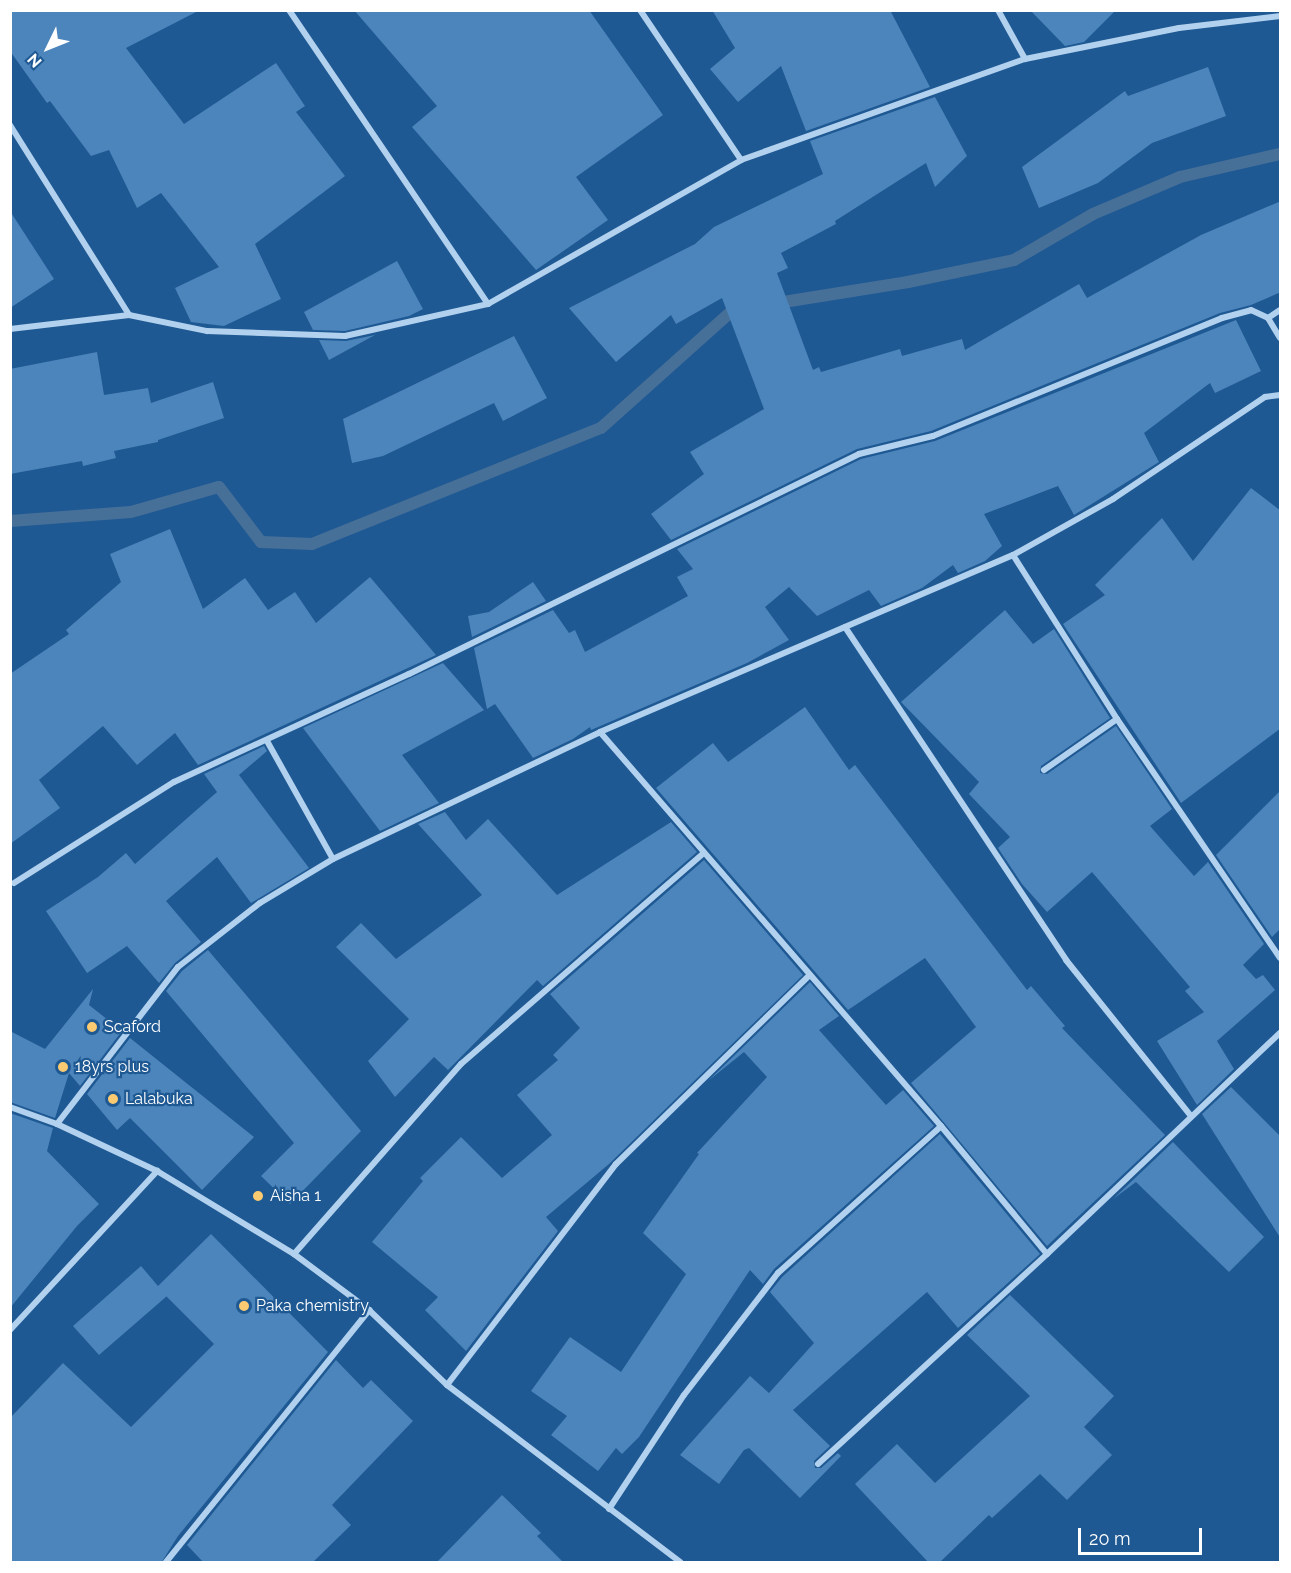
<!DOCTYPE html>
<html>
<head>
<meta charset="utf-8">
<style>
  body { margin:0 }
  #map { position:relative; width:1291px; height:1573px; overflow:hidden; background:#1f5993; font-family:Raleway,sans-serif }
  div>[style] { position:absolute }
  .stream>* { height:12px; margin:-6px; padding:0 6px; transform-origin:6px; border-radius:6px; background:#477099 }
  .building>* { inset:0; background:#4c85bb }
  .minor>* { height:6px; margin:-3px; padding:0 3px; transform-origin:3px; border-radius:3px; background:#b1d1ee }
  .dots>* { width:16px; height:16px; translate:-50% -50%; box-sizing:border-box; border:3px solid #1f5993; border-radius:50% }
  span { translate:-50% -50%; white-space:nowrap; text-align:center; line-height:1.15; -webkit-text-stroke:4.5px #1f5993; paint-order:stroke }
  .poi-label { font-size:16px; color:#fff }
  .left { translate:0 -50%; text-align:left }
  .frame { position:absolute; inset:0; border:12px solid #fff; pointer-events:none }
  .north { position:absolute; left:18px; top:18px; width:60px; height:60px; -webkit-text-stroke:4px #1f5993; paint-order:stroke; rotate:227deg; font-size:16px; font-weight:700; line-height:24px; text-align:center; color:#fff }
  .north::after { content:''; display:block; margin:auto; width:21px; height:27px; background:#fff; clip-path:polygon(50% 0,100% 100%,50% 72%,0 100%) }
  .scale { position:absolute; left:1078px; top:1528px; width:124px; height:27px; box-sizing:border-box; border:3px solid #fff; border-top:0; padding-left:8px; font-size:18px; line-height:21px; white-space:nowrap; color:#fff; -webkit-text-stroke:4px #1f5993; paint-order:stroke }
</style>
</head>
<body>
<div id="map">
  <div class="stream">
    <div style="left:771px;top:304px;width:139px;rotate:-9.1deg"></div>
    <div style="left:908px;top:282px;width:108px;rotate:-11.7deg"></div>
    <div style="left:1014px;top:260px;width:91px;rotate:-30.2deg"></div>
    <div style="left:1093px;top:214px;width:95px;rotate:-23deg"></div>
    <div style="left:1180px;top:177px;width:103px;rotate:-13deg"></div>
    <div style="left:10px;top:521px;width:121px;rotate:-4.3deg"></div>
    <div style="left:131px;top:512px;width:91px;rotate:-15.9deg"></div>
    <div style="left:219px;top:487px;width:69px;rotate:52.6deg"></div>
    <div style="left:261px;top:542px;width:51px;rotate:2.2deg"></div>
    <div style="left:312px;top:544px;width:311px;rotate:-21.9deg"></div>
    <div style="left:601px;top:428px;width:178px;rotate:-41.8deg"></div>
    <div style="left:734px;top:309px;width:8px;rotate:-7deg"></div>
  </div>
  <div class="building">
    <div style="clip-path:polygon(10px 10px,200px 10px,126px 48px,184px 124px,276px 63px,305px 106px,296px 112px,345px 176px,255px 244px,281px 299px,224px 326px,191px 322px,175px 288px,219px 267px,161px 193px,137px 208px,109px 150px,91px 156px,50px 101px,47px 103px,10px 51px)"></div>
    <div style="clip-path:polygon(354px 10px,589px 10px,663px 115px,576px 177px,608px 220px,536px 270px,412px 127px,437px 106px)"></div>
    <div style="clip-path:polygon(712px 10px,890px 10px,930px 87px,806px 131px,781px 66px,738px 102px,710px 69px,735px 48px)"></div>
    <div style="clip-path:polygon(1030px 10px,1116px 10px,1084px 42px,1065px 46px)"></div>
    <div style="clip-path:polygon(1208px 67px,1226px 116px,1152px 143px,1098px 183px,1039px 208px,1022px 167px,1125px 91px,1128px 96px)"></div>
    <div style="clip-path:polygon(935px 97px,967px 156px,935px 187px,926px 163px,835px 221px,836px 224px,781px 253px,788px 268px,777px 273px,813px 370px,819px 367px,821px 372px,900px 349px,902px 356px,962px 339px,965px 350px,1079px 284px,1087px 298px,1201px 235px,1281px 201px,1281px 292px,1251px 305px,1220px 313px,931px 431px,857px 449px,671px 540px,651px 514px,704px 474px,690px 452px,764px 409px,722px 298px,676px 324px,671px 315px,616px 362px,569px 308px,695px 244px,714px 227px,823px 174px,810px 141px)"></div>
    <div style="clip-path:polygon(10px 211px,54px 279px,10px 308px)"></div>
    <div style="clip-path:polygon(397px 261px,423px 309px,409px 316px,345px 331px,313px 330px,304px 312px)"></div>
    <div style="clip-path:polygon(1236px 320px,1261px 371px,1215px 393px,1210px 383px,1144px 433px,1159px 462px,1074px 515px,1058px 486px,984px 514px,1002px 546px,985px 561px,958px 573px,953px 565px,922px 588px,881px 606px,869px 590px,817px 616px,789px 587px,765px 607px,789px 640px,747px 663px,591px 730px,590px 727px,573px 739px,533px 758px,495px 704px,487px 709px,474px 648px,553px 610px,569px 633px,575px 630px,585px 652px,688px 596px,677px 577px,693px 569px,677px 549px,861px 459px,935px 441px)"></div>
    <div style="clip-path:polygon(375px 335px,329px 360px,319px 340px,346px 341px)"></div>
    <div style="clip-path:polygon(514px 336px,547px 398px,503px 421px,494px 403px,383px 456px,352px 463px,343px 419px)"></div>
    <div style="clip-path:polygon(97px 352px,104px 395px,148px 388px,151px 403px,213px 382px,224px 418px,158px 440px,158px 442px,114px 451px,116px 458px,83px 466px,82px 461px,10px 474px,10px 369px)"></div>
    <div style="clip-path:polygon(1251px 488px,1281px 511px,1281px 728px,1181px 803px,1063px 624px,1105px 595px,1095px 585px,1162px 518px,1193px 561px)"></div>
    <div style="clip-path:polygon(170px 529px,203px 609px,245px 578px,268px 610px,295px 592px,316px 623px,370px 577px,436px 655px,198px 765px,175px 733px,137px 765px,103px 726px,39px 780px,60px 808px,10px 844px,10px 674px,69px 634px,66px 630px,121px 582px,110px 554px)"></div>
    <div style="clip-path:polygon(533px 582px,546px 601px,472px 637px,468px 616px,489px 612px)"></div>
    <div style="clip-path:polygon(1005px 610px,1033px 644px,1054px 629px,1110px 718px,1041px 766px,1040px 773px,1047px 774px,1116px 726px,1172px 809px,1150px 826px,1194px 876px,1208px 862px,1264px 944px,1243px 965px,1256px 979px,1263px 975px,1275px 990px,1217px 1041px,1234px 1069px,1197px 1105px,1157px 1041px,1204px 1012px,1185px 991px,1190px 987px,1092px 872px,1047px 912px,1022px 884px,998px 848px,1010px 837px,969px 794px,979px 782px,901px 702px)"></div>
    <div style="clip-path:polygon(443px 663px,484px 710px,402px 755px,439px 803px,380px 831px,303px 728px)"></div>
    <div style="clip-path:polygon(805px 707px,849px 770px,855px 765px,1027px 990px,1031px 986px,1065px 1026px,1062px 1028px,1165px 1135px,1047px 1246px,911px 1083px,976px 1027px,925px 958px,848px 1010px,656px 788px,713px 743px,728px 762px)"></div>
    <div style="clip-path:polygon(264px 746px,267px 751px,239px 775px,309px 868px,251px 903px,217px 857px,166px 901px,201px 942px,175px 963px,159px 983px,127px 946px,87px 973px,46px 911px,98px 877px,126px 853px,135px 864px,217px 792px,204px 774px)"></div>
    <div style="clip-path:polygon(1281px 790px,1281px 928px,1272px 937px,1216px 855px)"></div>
    <div style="clip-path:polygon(445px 812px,466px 840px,488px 819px,557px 895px,671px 822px,697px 852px,543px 986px,537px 980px,448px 1070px,434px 1057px,395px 1097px,368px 1061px,409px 1019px,336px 947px,361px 923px,396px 959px,482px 895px,418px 824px)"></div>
    <div style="clip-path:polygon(704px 860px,803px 975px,609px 1164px,546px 1217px,558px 1231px,466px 1351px,425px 1310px,438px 1297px,372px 1242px,423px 1181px,420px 1178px,461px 1137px,502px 1178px,552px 1135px,517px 1095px,558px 1060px,553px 1055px,580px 1028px,550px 994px)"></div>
    <div style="clip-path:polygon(208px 950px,361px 1131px,290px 1204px,261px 1176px,294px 1143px,166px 991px,182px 971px)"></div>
    <div style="clip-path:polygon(810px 982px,839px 1016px,819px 1030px,886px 1105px,903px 1090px,934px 1126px,774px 1269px,763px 1284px,750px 1270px,639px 1437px,622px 1454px,616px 1448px,598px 1471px,551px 1435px,567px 1416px,531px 1391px,570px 1337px,621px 1372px,686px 1274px,643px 1233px,699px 1154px,697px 1153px,767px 1077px,744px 1052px,708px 1081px)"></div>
    <div style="clip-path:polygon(93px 989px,89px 1005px,122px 1031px,80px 1086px,69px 1073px,55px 1118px,10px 1102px,10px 1031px,45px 1049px)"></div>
    <div style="clip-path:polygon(130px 1038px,254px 1137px,202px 1190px,130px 1118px,117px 1130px,87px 1094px)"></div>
    <div style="clip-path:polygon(1231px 1087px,1281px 1137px,1281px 1239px,1202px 1114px)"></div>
    <div style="clip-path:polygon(10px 1113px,53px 1128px,47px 1151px,99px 1204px,77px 1226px,10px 1308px)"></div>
    <div style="clip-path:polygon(940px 1134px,1040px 1254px,958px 1328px,927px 1292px,793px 1410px,830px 1446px,814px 1461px,815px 1468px,821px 1468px,838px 1453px,841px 1456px,800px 1498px,749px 1448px,744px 1450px,719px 1484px,680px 1455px,750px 1376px,769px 1393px,814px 1343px,770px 1292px,782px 1277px)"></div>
    <div style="clip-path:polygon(1173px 1142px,1264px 1237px,1229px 1272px,1136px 1182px,1113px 1199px)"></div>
    <div style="clip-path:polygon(211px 1234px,328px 1352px,178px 1536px,161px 1563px,10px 1563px,10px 1418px,63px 1363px,131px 1427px,214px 1344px,165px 1295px,167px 1296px,99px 1355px,73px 1326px,141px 1266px,158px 1286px)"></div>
    <div style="clip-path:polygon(1010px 1295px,1114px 1396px,1084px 1427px,1112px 1455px,1067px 1500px,1040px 1474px,992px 1518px,989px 1515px,939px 1563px,929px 1563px,855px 1484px,897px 1444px,935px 1483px,1030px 1396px,967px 1335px)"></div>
    <div style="clip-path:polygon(336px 1360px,363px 1388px,371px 1380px,413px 1421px,332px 1505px,351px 1525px,312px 1563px,204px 1563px,187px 1545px)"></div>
    <div style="clip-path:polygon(502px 1495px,541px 1533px,537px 1536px,564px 1563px,436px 1563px)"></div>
  </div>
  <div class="minor">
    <div style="left:289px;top:10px;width:355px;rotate:55.9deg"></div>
    <div style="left:640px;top:10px;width:181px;rotate:56deg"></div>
    <div style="left:998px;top:10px;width:56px;rotate:61.1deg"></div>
    <div style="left:10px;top:125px;width:224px;rotate:57.9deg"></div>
    <div style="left:1268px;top:318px;width:14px;rotate:-34deg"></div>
    <div style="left:10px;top:329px;width:120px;rotate:-6.7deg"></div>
    <div style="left:129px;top:315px;width:80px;rotate:11.6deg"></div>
    <div style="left:207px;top:331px;width:138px;rotate:2.1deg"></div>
    <div style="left:345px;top:336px;width:147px;rotate:-12.6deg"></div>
    <div style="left:488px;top:304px;width:291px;rotate:-29.6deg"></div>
    <div style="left:741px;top:160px;width:301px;rotate:-19.6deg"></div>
    <div style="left:1025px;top:59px;width:157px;rotate:-11.4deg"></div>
    <div style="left:1179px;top:28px;width:102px;rotate:-6.8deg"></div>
    <div style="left:1013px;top:555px;width:194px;rotate:57.6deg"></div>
    <div style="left:1117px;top:719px;width:289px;rotate:55.7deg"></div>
    <div style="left:845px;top:627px;width:400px;rotate:56.4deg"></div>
    <div style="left:1066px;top:960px;width:200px;rotate:51.3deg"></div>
    <div style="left:600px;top:732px;width:521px;rotate:49.12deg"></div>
    <div style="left:941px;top:1126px;width:166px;rotate:50.4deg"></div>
    <div style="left:1047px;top:1254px;width:321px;rotate:-43.5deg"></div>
    <div style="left:267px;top:741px;width:135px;rotate:60.8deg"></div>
    <div style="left:1044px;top:770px;width:89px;rotate:-34.9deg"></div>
    <div style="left:14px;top:883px;width:189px;rotate:-32.3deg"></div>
    <div style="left:174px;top:782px;width:259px;rotate:-24.7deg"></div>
    <div style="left:409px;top:674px;width:501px;rotate:-26.05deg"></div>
    <div style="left:859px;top:454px;width:76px;rotate:-13.7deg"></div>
    <div style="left:933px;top:436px;width:312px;rotate:-22.2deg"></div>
    <div style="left:1222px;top:318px;width:30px;rotate:-15deg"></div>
    <div style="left:1251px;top:310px;width:19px;rotate:25deg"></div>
    <div style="left:1268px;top:318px;width:23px;rotate:59deg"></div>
    <div style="left:10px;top:1107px;width:50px;rotate:19.9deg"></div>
    <div style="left:57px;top:1124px;width:110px;rotate:25.2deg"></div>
    <div style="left:157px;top:1171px;width:160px;rotate:31.2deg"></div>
    <div style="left:294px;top:1254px;width:94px;rotate:36.7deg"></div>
    <div style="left:369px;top:1310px;width:108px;rotate:43.9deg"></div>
    <div style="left:447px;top:1385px;width:293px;rotate:37.2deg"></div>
    <div style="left:57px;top:1124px;width:198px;rotate:-52.4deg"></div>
    <div style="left:178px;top:967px;width:104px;rotate:-38deg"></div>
    <div style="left:260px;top:903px;width:85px;rotate:-31.1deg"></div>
    <div style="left:333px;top:859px;width:296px;rotate:-25.4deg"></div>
    <div style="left:600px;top:732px;width:449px;rotate:-23.2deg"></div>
    <div style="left:1013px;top:555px;width:115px;rotate:-29.2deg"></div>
    <div style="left:1113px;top:499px;width:183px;rotate:-33.9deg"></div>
    <div style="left:1265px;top:397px;width:15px;rotate:-8deg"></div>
    <div style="left:294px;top:1254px;width:253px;rotate:-48.7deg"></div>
    <div style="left:461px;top:1064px;width:322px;rotate:-41deg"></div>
    <div style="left:10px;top:1330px;width:217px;rotate:-47.2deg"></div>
    <div style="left:447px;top:1385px;width:278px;rotate:-52.6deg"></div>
    <div style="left:616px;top:1164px;width:271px;rotate:-44.3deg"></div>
    <div style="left:818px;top:1464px;width:311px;rotate:-42.5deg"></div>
    <div style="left:609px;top:1509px;width:136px;rotate:-56.7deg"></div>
    <div style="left:684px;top:1395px;width:154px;rotate:-52.4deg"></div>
    <div style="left:778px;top:1273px;width:219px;rotate:-42deg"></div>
    <div style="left:166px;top:1562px;width:324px;rotate:-51.1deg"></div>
  </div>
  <div class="dots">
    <div style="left:92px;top:1027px;background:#fccb71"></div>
    <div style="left:63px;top:1067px;background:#fccb71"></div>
    <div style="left:113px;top:1099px;background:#fccb71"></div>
    <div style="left:258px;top:1196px;background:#fccb71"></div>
    <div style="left:244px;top:1306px;background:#fccb71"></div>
  </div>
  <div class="poi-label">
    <span class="left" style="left:104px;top:1027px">Scaford</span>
    <span class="left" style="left:75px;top:1067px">18yrs plus</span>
    <span class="left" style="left:125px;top:1099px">Lalabuka</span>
    <span class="left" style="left:270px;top:1196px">Aisha 1</span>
    <span class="left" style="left:256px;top:1306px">Paka chemistry</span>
  </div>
  <div class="frame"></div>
  <div class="north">N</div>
  <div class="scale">20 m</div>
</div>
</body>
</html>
